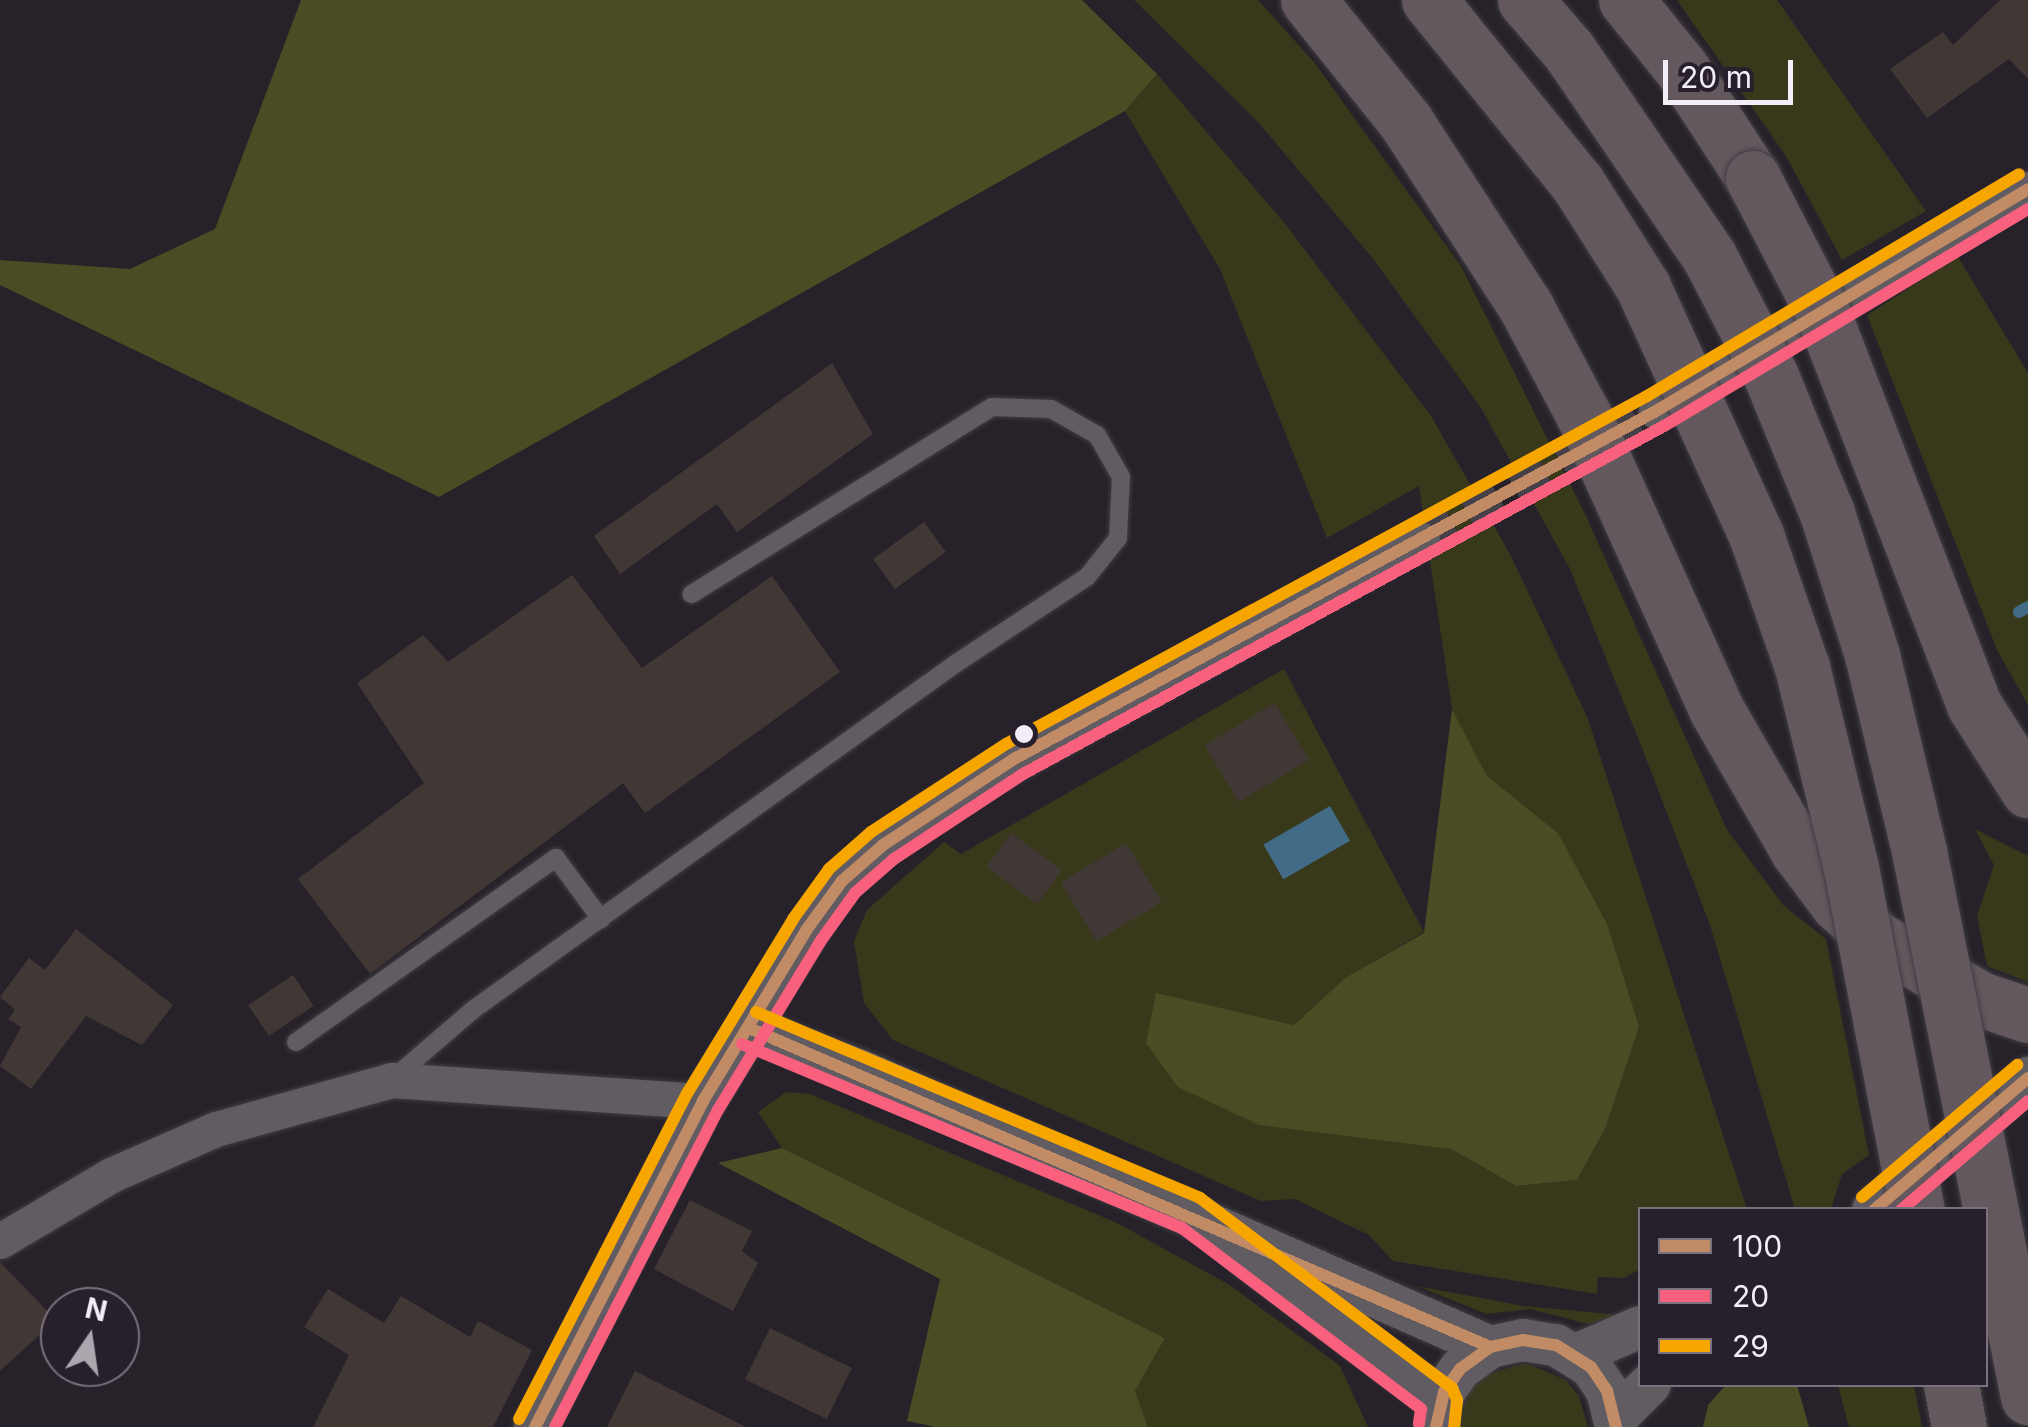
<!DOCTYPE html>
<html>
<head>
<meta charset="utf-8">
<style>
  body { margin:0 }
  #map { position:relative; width:2028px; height:1427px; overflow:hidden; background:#27222a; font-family:Inter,sans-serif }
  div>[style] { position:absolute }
  .green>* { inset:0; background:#38391b }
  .forest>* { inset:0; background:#4a4c23 }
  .water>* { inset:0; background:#426b87; transform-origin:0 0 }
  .stream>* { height:12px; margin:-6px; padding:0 6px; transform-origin:6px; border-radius:6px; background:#426b87 }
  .building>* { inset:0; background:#413836; transform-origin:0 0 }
  .minor-tunnel>* { height:35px; margin-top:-17.5px; transform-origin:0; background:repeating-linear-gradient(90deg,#464049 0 35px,transparent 0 53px) }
  .roads { filter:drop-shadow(0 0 2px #413d43) drop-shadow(0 0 2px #413d43) }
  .service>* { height:18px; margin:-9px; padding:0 9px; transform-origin:9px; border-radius:9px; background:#605c62 }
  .minor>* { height:35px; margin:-17.5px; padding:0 17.5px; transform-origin:17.5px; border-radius:17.5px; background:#605c62 }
  .tertiary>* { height:42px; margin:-21px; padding:0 21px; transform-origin:21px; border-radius:21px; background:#605c62 }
  .motorway>* { height:55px; margin:-27.5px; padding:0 27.5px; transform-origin:27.5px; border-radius:27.5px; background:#62585d }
  .bridges { filter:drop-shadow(0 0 2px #413d43) drop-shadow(0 0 2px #413d43) }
  .motorway-bridge>* { height:55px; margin:-27.5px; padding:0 27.5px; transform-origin:27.5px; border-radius:27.5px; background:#62585d }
  .bus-1>* { height:12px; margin:-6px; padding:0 6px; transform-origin:6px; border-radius:6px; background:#c18c65 }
  .bus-2>* { height:12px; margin:-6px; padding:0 6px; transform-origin:6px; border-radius:6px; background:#f8607d }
  .bus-3>* { height:12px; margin:-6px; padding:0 6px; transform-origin:6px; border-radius:6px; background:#f7a600 }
  .dots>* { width:28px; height:28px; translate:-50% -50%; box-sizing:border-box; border:5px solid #281f2d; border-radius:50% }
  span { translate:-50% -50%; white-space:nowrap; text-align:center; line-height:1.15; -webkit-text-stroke:10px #281f2d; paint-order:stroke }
  .legend { position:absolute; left:1638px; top:1207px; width:350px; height:180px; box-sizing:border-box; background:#281f2d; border:2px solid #79717e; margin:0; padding:12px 18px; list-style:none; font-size:30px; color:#f3edf7 }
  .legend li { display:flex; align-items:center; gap:20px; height:50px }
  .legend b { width:50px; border:2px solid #79717e }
  .north { position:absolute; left:40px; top:1287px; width:100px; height:100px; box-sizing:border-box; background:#281f2d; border:2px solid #79717e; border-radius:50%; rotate:13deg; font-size:28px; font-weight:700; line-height:40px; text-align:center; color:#f3edf7 }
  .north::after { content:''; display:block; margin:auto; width:35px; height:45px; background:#aca6af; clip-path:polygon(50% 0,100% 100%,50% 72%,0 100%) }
  .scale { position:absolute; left:1663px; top:60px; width:130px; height:45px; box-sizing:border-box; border:5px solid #f3edf7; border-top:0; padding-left:12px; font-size:30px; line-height:35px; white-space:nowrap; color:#f3edf7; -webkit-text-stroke:8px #281f2d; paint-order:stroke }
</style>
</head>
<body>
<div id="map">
  <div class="green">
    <div style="clip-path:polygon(1134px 0,1258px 0,1314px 62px,1461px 266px,1586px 516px,1727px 830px,1784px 906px,1826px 939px,1869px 1155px,1842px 1174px,1831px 1209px,1795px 1209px,1710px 925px,1642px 748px,1570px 569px,1481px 408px,1375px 261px,1258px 122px)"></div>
    <div style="clip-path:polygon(1677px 0,1777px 0,1926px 211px,1842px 260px,1786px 156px)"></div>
    <div style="clip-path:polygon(1157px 74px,1286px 225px,1431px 416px,1511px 556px,1588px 719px,1747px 1209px,1640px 1210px,1640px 1269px,1624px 1278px,1598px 1277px,1597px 1294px,1393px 1261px,1369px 1235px,1295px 1199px,1261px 1201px,893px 1040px,864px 1003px,854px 941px,867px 910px,944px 842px,961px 854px,1284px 669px,1424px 932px,1345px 978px,1294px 1025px,1156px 994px,1368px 1134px,1451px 1149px,1516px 1186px,1577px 1180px,1605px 1129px,1639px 1027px,1558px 833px,1487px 776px,1452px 709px,1419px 486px,1327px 538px,1220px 269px,1125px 111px)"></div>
    <div style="clip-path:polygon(1958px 257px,2028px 373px,2028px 705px,1997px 650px,1867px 315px)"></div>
    <div style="clip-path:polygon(1975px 829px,2028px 856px,2028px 982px,1987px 966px,1977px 916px,1994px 865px)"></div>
    <div style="clip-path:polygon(786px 1092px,810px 1094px,1117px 1223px,1228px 1284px,1340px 1366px,1368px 1427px,1148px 1427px,1135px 1391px,1165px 1338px,782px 1148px,758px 1112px)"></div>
    <div style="clip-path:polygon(1417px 1286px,1523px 1306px,1620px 1315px,1588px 1324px,1530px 1309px,1486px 1314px)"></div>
    <div style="clip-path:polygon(1526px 1363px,1566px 1380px,1579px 1396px,1588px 1427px,1457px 1427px,1469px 1390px,1484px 1375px)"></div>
    <div style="clip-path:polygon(1838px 1385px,1914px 1385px,1922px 1427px,1849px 1427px)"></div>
  </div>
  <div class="forest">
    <div style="clip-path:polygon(301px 0,1082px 0,1157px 74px,1125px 111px,439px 497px,0 285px,0 260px,130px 269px,215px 229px)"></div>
    <div style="clip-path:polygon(1452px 709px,1487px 776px,1558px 833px,1607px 924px,1639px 1027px,1605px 1129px,1577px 1180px,1516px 1186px,1451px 1149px,1259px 1125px,1178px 1087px,1146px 1043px,1156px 993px,1294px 1025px,1345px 978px,1424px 933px)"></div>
    <div style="clip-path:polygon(782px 1148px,1165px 1338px,1135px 1391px,1148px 1427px,936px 1427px,907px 1421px,940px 1279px,718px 1163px)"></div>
    <div style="clip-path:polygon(1726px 1385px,1797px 1385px,1809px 1427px,1703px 1427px,1708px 1405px)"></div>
  </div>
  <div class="water">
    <div style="left:1330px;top:806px;width:40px;height:77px;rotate:60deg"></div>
  </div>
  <div class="stream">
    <div style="left:2019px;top:612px;width:10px;rotate:-29deg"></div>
  </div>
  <div class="building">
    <div style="clip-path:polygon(2000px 0,2028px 0,2028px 79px,2009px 59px,1927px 118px,1890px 69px,1943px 32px,1953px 45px)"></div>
    <div style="clip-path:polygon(832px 363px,873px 434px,737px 532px,717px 504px,620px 574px,594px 536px)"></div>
    <div style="left:924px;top:522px;width:37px;height:63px;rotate:54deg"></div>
    <div style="clip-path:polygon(572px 575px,642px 668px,772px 576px,840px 672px,645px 813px,623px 783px,370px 974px,298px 879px,424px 783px,357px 683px,423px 635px,448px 662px)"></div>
    <div style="left:1275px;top:703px;width:66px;height:82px;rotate:59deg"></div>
    <div style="left:1011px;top:833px;width:63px;height:42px;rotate:36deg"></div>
    <div style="left:1126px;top:843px;width:69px;height:76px;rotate:59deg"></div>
    <div style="clip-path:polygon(76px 929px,173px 1005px,142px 1045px,86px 1016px,31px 1089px,0 1066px,21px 1027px,8px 1019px,15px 1010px,0 997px,29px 958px,45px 970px)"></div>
    <div style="left:293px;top:975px;width:37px;height:54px;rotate:56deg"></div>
    <div style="clip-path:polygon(690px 1200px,752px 1231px,742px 1251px,758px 1263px,733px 1311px,654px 1269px)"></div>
    <div style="clip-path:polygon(0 1262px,56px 1320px,0 1371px)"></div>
    <div style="clip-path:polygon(328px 1289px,384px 1323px,401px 1296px,470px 1337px,478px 1321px,532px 1350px,493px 1427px,313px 1427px,349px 1355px,304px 1327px)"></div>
    <div style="left:770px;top:1328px;width:91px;height:57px;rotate:26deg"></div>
    <div style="clip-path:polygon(635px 1371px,746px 1427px,607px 1427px)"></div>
  </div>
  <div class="minor-tunnel">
    <div style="left:1422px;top:540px;width:267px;rotate:-28.9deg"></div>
  </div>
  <div class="roads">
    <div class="service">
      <div style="left:296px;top:1042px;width:319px;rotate:-35.3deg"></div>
      <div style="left:556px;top:858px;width:76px;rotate:53.6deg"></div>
      <div style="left:396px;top:1076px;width:103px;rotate:-40.7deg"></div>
      <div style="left:474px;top:1009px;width:592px;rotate:-35.65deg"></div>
      <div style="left:955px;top:664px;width:158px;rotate:-33.4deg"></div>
      <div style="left:1087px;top:577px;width:50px;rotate:-51.5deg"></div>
      <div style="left:1118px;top:538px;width:61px;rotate:-87.2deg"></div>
      <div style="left:1121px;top:477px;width:48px;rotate:-119.7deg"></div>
      <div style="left:1097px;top:435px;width:53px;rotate:-150.5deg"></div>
      <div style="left:1051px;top:409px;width:59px;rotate:-178.1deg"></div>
      <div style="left:992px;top:407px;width:354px;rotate:148.1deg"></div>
    </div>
    <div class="minor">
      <div style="left:1656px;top:411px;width:433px;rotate:-30.8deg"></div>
      <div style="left:749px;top:1028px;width:174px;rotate:-57.7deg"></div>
      <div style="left:842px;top:881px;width:107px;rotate:-39.7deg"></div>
      <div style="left:924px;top:813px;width:568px;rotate:-28.73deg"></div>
      <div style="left:0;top:1241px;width:129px;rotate:-30.7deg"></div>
      <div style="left:111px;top:1175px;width:115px;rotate:-23.7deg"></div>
      <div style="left:216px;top:1129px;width:183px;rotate:-15.6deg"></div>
      <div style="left:392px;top:1080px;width:312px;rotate:3.9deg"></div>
    </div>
    <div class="tertiary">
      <div style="left:1873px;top:1210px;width:204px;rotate:-40.4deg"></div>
      <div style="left:1247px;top:1256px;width:241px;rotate:36.9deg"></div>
      <div style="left:1576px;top:1355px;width:70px;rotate:-23.6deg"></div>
      <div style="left:1616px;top:1418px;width:48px;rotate:-45deg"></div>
      <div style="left:535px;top:1427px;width:367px;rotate:-62.7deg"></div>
      <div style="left:703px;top:1101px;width:86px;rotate:-57.8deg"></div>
      <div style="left:749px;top:1028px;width:120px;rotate:21deg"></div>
      <div style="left:861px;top:1071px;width:687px;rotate:23.69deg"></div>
      <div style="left:1436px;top:1427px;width:36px;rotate:-77deg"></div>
      <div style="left:1444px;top:1392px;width:28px;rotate:-55deg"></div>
      <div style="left:1460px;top:1369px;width:37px;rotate:-36deg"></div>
      <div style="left:1490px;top:1347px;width:34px;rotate:-12deg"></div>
      <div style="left:1523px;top:1340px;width:33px;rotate:9deg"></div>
      <div style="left:1556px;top:1345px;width:41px;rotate:32.2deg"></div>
      <div style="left:1591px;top:1367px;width:29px;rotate:56deg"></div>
      <div style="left:1607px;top:1391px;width:37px;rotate:76deg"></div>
    </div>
    <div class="motorway">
      <div style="left:1308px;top:0;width:156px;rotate:51.2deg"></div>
      <div style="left:1406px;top:122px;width:221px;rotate:57deg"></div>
      <div style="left:1526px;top:307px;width:121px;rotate:62deg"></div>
      <div style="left:1583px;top:414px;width:324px;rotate:65.7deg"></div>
      <div style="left:1716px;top:709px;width:164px;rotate:60deg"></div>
      <div style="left:1798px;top:851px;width:66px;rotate:53deg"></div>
      <div style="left:1838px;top:904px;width:52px;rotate:41.9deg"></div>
      <div style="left:1877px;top:939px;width:119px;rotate:30.2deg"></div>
      <div style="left:1980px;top:999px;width:51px;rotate:18.4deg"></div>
      <div style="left:1626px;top:0;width:89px;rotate:50.9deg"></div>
      <div style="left:1682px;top:69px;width:130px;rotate:56.9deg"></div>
      <div style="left:1951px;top:1384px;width:44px;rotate:79.5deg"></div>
    </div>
  </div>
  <div class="bridges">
    <div class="motorway-bridge">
      <div style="left:1429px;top:0;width:237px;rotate:51deg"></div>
      <div style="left:1578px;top:184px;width:122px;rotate:57.7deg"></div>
      <div style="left:1643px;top:287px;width:273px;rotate:65.5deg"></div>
      <div style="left:1756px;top:535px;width:140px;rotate:70.8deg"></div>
      <div style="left:1802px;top:667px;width:207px;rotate:76.3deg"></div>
      <div style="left:1851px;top:868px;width:348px;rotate:79.1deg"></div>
      <div style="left:1525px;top:0;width:67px;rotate:49.2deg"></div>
      <div style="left:1569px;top:51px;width:248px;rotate:55.7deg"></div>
      <div style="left:1709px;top:256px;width:135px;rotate:62.7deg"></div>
      <div style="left:1771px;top:376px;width:148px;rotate:67.8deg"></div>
      <div style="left:1827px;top:513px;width:149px;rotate:72.4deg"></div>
      <div style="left:1872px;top:655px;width:202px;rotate:76.5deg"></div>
      <div style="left:1919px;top:851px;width:557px;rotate:78.71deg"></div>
      <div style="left:1753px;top:178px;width:150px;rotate:62.6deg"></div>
      <div style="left:1822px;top:311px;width:422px;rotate:68.9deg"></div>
      <div style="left:1974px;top:705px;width:101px;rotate:57.6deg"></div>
    </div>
  </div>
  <div class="bus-1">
    <div style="left:749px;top:1028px;width:807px;rotate:23.29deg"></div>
    <div style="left:1874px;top:1210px;width:203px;rotate:-40.6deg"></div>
    <div style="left:535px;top:1427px;width:367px;rotate:-62.7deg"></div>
    <div style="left:703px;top:1101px;width:201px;rotate:-58.8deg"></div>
    <div style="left:807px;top:929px;width:59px;rotate:-53.9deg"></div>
    <div style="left:842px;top:881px;width:55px;rotate:-41.3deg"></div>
    <div style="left:883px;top:845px;width:157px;rotate:-33.3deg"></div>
    <div style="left:1014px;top:759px;width:730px;rotate:-28.46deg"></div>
    <div style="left:1656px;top:411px;width:433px;rotate:-30.8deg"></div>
    <div style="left:1436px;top:1427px;width:36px;rotate:-77deg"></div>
    <div style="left:1444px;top:1392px;width:28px;rotate:-55deg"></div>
    <div style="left:1460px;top:1369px;width:37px;rotate:-36deg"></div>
    <div style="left:1490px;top:1347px;width:34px;rotate:-12deg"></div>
    <div style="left:1523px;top:1340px;width:33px;rotate:9deg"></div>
    <div style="left:1556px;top:1345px;width:41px;rotate:32.2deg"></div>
    <div style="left:1591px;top:1367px;width:29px;rotate:56deg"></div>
    <div style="left:1607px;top:1391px;width:37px;rotate:76deg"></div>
  </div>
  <div class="bus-2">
    <div style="left:742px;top:1044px;width:477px;rotate:22.7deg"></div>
    <div style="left:1182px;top:1228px;width:300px;rotate:37.1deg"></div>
    <div style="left:1421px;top:1409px;width:15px;rotate:98deg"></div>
    <div style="left:1901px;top:1210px;width:167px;rotate:-40.6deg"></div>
    <div style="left:555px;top:1427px;width:356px;rotate:-62.8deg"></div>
    <div style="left:718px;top:1110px;width:200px;rotate:-58.7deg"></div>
    <div style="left:822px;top:939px;width:57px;rotate:-54.3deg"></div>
    <div style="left:855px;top:893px;width:52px;rotate:-41.1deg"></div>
    <div style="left:894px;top:859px;width:154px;rotate:-33.4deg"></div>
    <div style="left:1023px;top:774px;width:729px;rotate:-28.5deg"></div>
    <div style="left:1664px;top:426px;width:424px;rotate:-30.8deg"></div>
  </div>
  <div class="bus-3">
    <div style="left:756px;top:1012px;width:481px;rotate:22.7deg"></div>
    <div style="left:1200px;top:1198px;width:316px;rotate:37deg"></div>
    <div style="left:1452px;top:1388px;width:13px;rotate:67deg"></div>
    <div style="left:1457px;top:1400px;width:27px;rotate:96deg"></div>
    <div style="left:1862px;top:1197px;width:204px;rotate:-40.4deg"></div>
    <div style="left:519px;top:1419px;width:368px;rotate:-62.7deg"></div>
    <div style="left:688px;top:1092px;width:202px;rotate:-58.7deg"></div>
    <div style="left:793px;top:919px;width:62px;rotate:-54.2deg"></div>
    <div style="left:829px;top:869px;width:56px;rotate:-41.4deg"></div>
    <div style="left:871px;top:832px;width:161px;rotate:-33.1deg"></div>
    <div style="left:1006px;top:744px;width:729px;rotate:-28.5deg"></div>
    <div style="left:1647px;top:396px;width:433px;rotate:-30.8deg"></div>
  </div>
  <div class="dots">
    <div style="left:1024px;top:734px;background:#f3edf7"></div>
  </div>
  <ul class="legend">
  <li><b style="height:12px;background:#c18c65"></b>100</li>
  <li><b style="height:12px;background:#f8607d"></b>20</li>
  <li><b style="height:12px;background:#f7a600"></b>29</li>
  </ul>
  <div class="north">N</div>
  <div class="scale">20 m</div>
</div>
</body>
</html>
